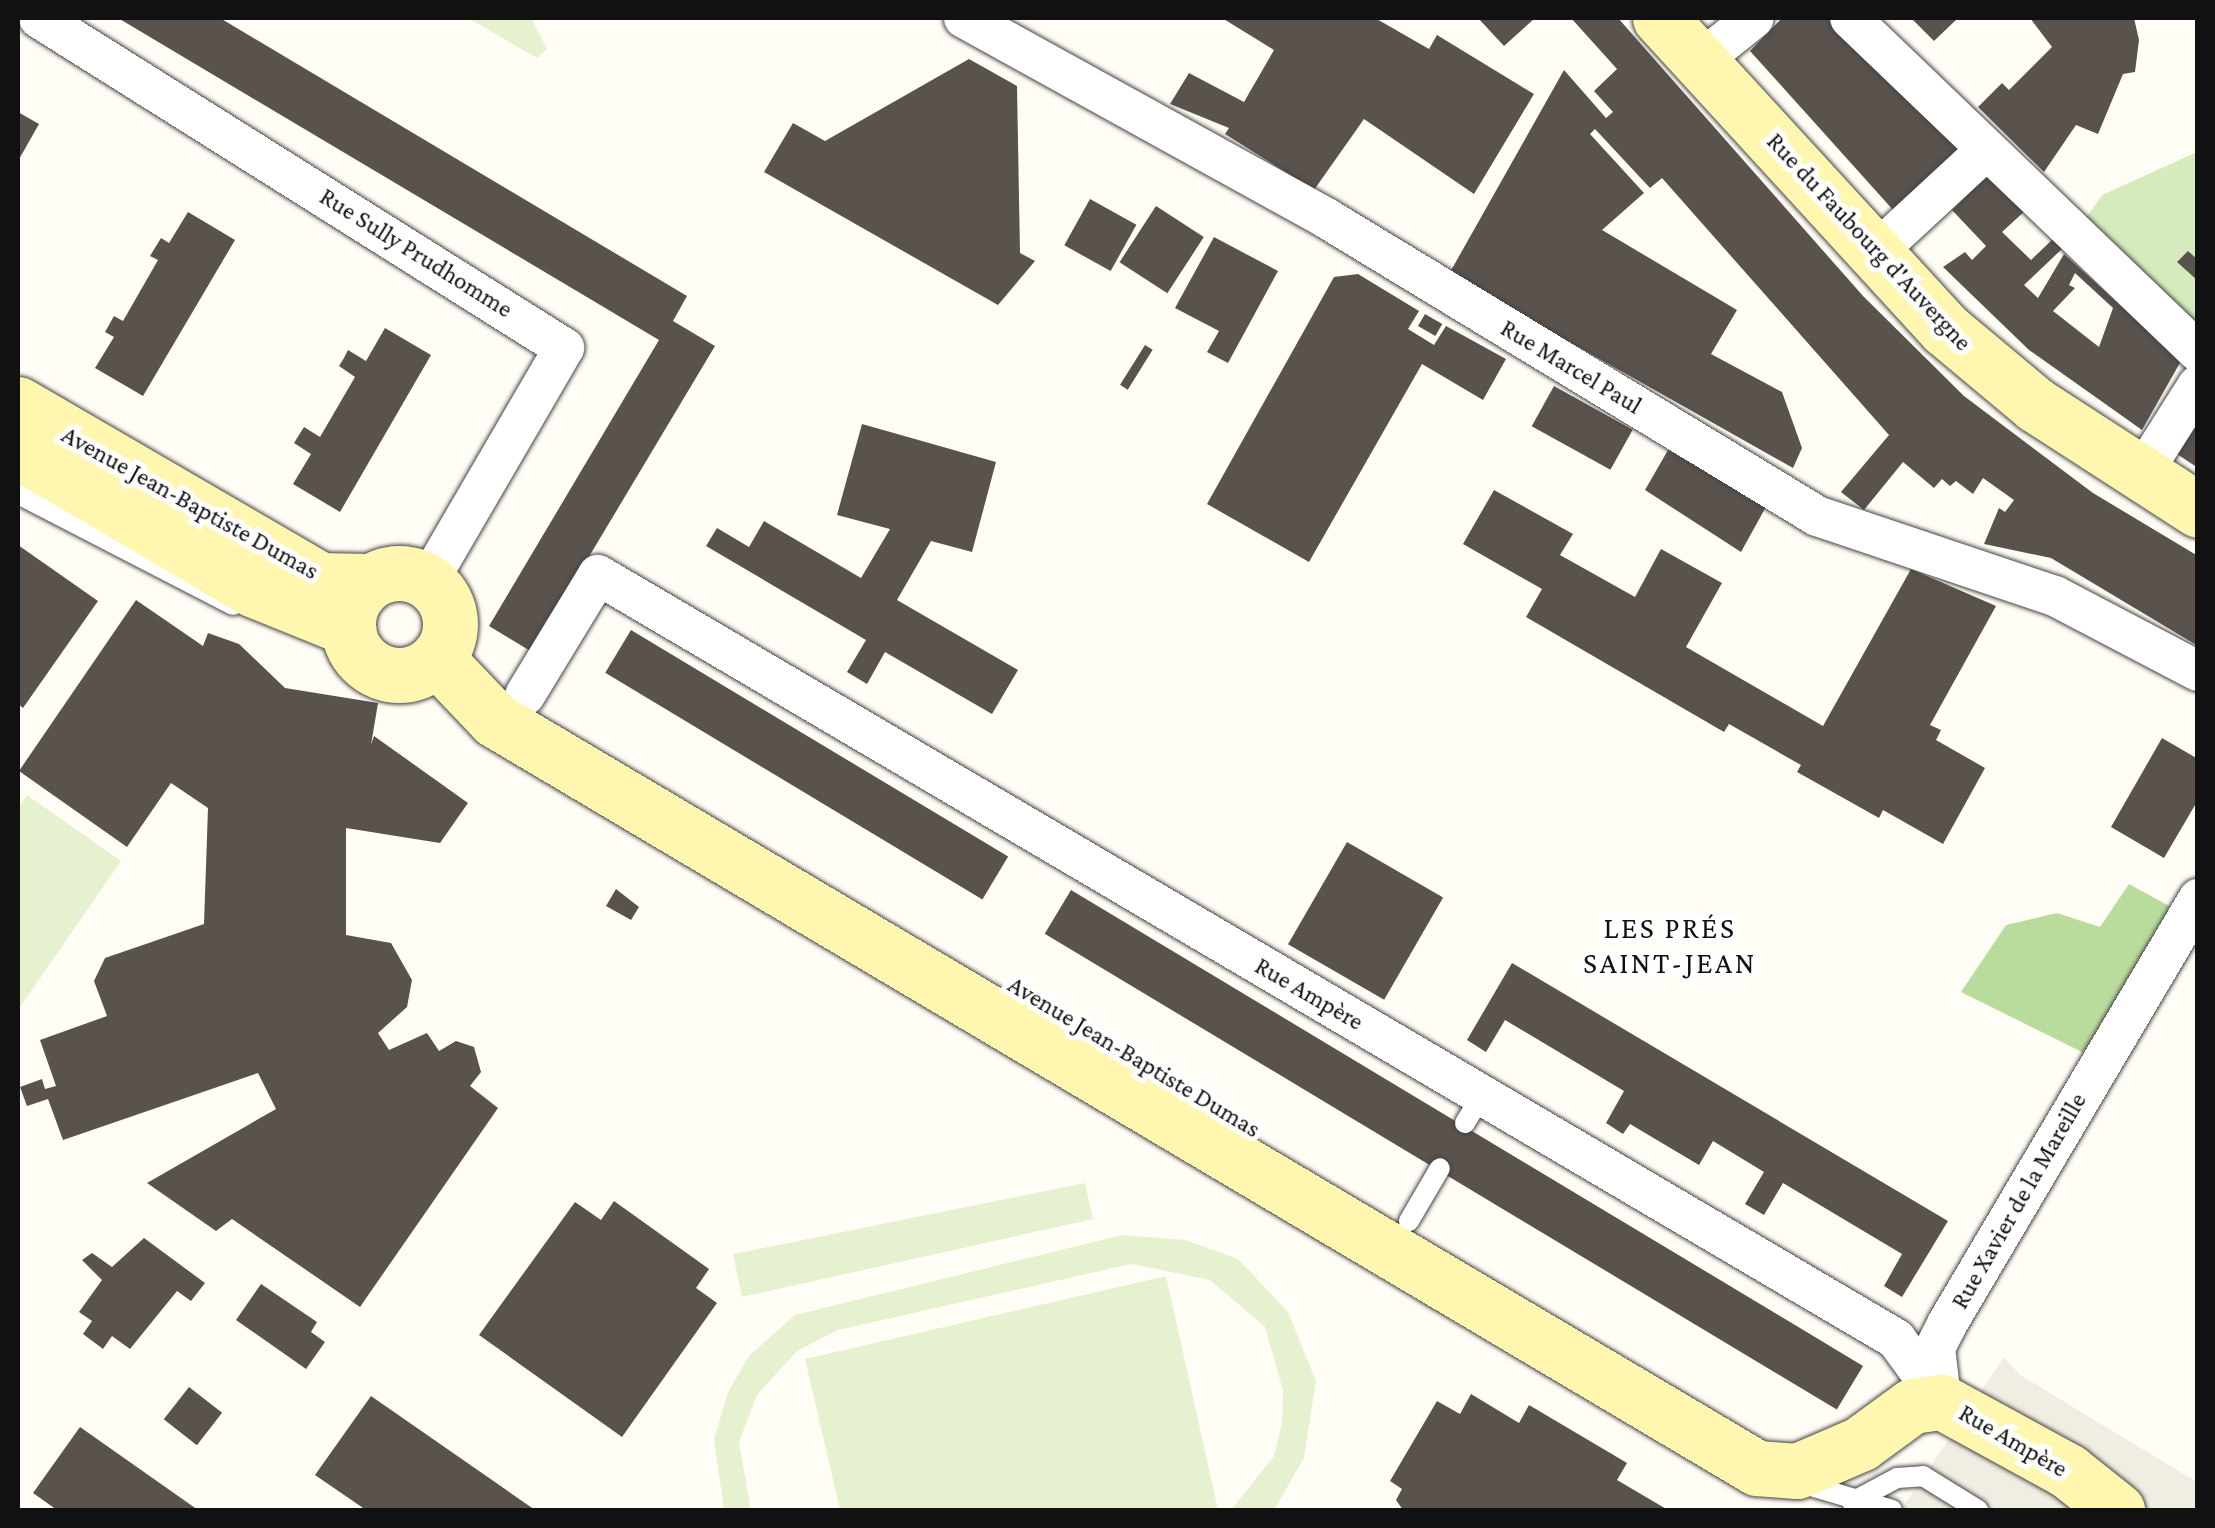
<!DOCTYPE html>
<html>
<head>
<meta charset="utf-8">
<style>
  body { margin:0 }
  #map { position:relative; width:2215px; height:1528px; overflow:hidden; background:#fffdf5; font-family:"Crimson Pro",serif }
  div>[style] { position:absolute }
  .green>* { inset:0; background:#d5ebbd }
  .forest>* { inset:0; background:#b9dc9c }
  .pitch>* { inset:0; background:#e6f2cf }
  .plaza>* { inset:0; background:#f1ede2 }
  .building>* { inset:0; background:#5a524d; transform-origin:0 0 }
  .roads { filter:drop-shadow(0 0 2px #444) drop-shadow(0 0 2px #444) }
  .lane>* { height:20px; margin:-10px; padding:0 10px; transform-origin:10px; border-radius:10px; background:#fff }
  .street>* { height:40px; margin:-20px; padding:0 20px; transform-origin:20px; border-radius:20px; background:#fff }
  .secondary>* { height:55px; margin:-27.5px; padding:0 27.5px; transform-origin:27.5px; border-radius:27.5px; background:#fff6b0 }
  .secondary>.ring { margin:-27.5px; padding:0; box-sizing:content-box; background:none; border:55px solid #fff6b0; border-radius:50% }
  span { translate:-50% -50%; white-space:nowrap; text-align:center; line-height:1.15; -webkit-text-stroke:10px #fff; paint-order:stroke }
  .street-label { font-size:25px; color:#111 }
  .quarter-label { font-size:30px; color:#111; letter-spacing:2.5px }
  .frame { position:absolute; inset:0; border:20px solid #111; pointer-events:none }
</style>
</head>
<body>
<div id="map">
  <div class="green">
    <div style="clip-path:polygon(2197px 152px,2197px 347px,2074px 235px,2102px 195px)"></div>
  </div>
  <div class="forest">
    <div style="clip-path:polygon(2129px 884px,2173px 908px,2084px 1053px,1961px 992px,2006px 925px,2057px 913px,2100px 927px)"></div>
  </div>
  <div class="pitch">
    <div style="clip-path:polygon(468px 18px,531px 18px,547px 49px,537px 58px)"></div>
    <div style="clip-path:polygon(27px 795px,121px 861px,18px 1010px,18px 809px)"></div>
    <div style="clip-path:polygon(1085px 1183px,1093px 1219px,742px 1297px,733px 1254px)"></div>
    <div style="clip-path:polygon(1122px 1235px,1186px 1240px,1238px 1259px,1288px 1312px,1316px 1381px,1304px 1458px,1274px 1510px,1231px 1510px,1274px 1456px,1282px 1423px,1283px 1390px,1265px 1327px,1210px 1280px,1131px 1264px,838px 1330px,797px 1351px,757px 1395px,739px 1442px,751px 1510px,724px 1510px,714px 1440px,728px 1392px,749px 1356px,795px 1315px)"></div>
    <div style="clip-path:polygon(1166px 1276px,1218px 1510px,840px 1510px,805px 1359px)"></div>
  </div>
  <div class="plaza">
    <div style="clip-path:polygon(2004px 1357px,2020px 1375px,2197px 1482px,2197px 1510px,1901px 1510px)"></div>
  </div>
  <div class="building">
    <div style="clip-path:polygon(118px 18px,220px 18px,687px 296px,673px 321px,715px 346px,532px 652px,489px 626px,659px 340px)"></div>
    <div style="clip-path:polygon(1222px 18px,1375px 18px,1429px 49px,1437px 35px,1534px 94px,1474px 194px,1364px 119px,1314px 190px,1225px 134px,1229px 128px,1170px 104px,1189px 73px,1244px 102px,1274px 50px)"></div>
    <div style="clip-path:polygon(1478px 18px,1535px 18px,1504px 46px)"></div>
    <div style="clip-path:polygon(1571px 18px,1618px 18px,1863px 296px,1964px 396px,2093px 493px,2198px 556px,2198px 646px,2051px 558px,1984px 544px,1999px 508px,2005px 512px,2014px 500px,1983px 478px,1973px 494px,1956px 481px,1950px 486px,1942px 479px,1934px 488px,1903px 462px,1864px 510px,1841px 492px,1889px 435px,1662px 178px,1650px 188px,1595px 129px,1590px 134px,1644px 193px,1602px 230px,1737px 310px,1711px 354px,1782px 392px,1802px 448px,1793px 468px,1449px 274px,1564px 70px,1606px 118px,1613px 112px,1594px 91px,1617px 69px)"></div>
    <div style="clip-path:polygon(1782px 18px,1833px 18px,1963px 146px,1894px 211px,1750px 51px)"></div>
    <div style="clip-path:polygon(1911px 18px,1958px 18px,1934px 41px)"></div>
    <div style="clip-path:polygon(2030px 18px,2134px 18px,2139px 40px,2135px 72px,2123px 74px,2098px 134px,2076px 125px,2044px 172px,1978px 107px,2002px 83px,2009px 90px,2052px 47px)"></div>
    <div style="clip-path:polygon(969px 59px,1017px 86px,1020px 253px,1035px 261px,998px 305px,764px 172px,793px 123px,825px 141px)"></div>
    <div style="clip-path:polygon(18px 112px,39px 124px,18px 161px)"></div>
    <div style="clip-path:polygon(evenodd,1990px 173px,2027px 209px,2002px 232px,2031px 260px,2055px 237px,2064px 247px,2024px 285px,2038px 298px,2064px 254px,2181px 361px,2142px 430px,2029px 350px,1943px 267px,1965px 252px,1972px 260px,1986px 246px,1952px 210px,1990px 173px,2075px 273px,2113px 308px,2099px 347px,2053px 311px,2075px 288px,2069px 285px,2075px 273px)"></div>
    <div style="left:1090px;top:199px;width:53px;height:53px;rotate:29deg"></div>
    <div style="left:1156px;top:206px;width:57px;height:67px;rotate:33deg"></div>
    <div style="clip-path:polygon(188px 212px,235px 240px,143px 396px,95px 368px,114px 337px,105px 332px,114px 316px,123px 321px,158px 260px,150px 256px,161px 238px,169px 243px)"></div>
    <div style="clip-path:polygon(1214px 237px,1278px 271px,1228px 363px,1207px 352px,1219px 331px,1175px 308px)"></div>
    <div style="clip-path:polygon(2188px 251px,2198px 260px,2198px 281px,2177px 262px)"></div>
    <div style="clip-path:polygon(1358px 274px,1419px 311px,1408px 329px,1434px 345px,1446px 326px,1506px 359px,1483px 400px,1422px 364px,1309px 562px,1207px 504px,1334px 277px)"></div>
    <div style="left:1425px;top:314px;width:20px;height:14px;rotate:30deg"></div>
    <div style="clip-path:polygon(385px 328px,431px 355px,340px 512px,293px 484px,311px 454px,294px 443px,304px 427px,320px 437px,355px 377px,339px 366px,344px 358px,348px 350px,366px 361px)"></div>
    <div style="left:1145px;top:345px;width:9px;height:47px;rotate:32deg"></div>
    <div style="left:1554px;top:386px;width:90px;height:46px;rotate:29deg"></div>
    <div style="clip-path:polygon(2198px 409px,2198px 468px,2174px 452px)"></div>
    <div style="clip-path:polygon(862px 424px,996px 462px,972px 552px,931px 541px,897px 600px,1018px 670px,992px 714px,885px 652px,867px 684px,847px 672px,866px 640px,706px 546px,717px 528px,749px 547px,764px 521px,861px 578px,890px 529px,837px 515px)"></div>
    <div style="clip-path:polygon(1668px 450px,1767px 505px,1741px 552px,1645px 490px)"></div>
    <div style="clip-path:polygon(1494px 490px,1573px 534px,1560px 555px,1635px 597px,1661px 549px,1722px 583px,1686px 647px,1823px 726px,1911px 569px,1996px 606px,1930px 725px,1941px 730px,1936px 740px,1985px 768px,1943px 844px,1883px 810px,1879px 818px,1797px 772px,1801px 765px,1729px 724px,1724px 732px,1526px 617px,1542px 589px,1463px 544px)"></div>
    <div style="clip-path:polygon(18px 545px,98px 601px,23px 708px,18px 704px)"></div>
    <div style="clip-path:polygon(136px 600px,203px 646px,208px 633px,239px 644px,285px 688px,378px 703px,371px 745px,374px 736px,468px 803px,440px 843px,346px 828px,346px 935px,391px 943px,412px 980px,407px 1007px,378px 1033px,389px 1050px,427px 1033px,439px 1051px,456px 1041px,474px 1047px,481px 1072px,470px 1086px,498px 1108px,360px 1307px,232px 1219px,216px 1231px,147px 1183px,276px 1109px,258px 1073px,63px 1140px,48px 1099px,27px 1106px,20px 1087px,42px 1079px,45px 1089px,56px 1086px,40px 1040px,107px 1016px,94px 981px,105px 958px,204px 924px,208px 808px,171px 783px,127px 847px,19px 771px)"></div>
    <div style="left:631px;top:630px;width:440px;height:50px;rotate:31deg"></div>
    <div style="clip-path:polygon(2162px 738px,2198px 759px,2198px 800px,2164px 858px,2111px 827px)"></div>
    <div style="left:1347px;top:842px;width:111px;height:118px;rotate:30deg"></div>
    <div style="clip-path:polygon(616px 889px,639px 907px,631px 920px,606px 906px)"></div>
    <div style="left:1071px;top:890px;width:924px;height:51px;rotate:31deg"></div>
    <div style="clip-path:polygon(1512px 963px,1948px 1221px,1902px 1297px,1884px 1286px,1902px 1254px,1783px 1183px,1764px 1215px,1745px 1204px,1764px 1172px,1713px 1141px,1699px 1165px,1630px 1124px,1623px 1134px,1606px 1123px,1624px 1091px,1505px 1020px,1486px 1052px,1467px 1040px)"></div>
    <div style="clip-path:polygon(614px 1201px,709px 1269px,696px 1288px,717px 1303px,622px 1437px,479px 1335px,575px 1202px,601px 1220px)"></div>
    <div style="clip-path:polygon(144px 1238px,205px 1283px,191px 1301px,177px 1291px,130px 1349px,112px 1336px,103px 1349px,83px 1334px,92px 1321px,79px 1312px,102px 1280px,82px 1260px,92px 1253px,112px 1267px)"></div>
    <div style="clip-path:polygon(261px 1284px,317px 1322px,311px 1332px,325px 1342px,306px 1369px,236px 1320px)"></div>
    <div style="left:189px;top:1387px;width:42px;height:41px;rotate:38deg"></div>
    <div style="clip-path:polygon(1471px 1394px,1519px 1423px,1529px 1405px,1627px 1463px,1617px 1480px,1668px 1510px,1403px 1510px,1396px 1500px,1402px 1489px,1390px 1481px,1437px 1401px,1460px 1414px)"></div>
    <div style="clip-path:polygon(371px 1396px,535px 1510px,366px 1510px,315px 1475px)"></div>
    <div style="clip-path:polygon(80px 1427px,198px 1510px,57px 1510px,33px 1493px)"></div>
  </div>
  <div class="roads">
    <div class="lane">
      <div style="left:18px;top:494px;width:242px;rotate:27.3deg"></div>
      <div style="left:1465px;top:1123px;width:33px;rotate:-59deg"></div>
      <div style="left:1409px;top:1221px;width:61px;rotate:-59.7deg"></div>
      <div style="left:1797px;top:1482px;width:99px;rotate:16.4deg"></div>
      <div style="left:1852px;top:1502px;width:51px;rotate:-28.1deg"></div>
      <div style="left:1897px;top:1478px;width:26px;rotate:-4deg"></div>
      <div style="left:1923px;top:1476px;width:65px;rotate:31.7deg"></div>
    </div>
    <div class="street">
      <div style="left:39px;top:18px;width:620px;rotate:32.15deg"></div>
      <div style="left:564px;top:348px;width:268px;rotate:120.2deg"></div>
      <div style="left:964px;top:18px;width:414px;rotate:28.9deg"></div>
      <div style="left:1326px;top:218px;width:574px;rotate:31.25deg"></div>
      <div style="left:1817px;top:516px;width:251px;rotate:18.6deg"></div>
      <div style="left:2055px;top:596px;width:161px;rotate:27.7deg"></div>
      <div style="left:1850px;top:18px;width:482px;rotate:43.8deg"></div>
      <div style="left:1699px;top:62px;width:70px;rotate:-38.7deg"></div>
      <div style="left:1876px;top:252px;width:150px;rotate:-42.8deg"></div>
      <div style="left:2139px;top:478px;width:110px;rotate:-57.6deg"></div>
      <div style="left:525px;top:695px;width:140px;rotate:-58.7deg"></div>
      <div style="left:598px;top:575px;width:1506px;rotate:30.48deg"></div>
      <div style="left:1896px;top:1339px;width:78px;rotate:53.9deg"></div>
      <div style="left:1941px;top:1398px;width:50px;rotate:-96.8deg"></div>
      <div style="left:1935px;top:1348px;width:27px;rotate:-63deg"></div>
      <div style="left:1947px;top:1324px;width:494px;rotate:-59.4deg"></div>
    </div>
    <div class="secondary">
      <div style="left:1660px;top:18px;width:422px;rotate:47.5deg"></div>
      <div style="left:1945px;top:329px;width:119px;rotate:39.9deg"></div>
      <div style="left:2036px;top:405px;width:193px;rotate:32.9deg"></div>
      <div style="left:18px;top:404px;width:350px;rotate:30.2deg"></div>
      <div style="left:320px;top:580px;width:49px;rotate:1.2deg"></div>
      <div style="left:18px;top:451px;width:272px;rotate:30.5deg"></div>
      <div style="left:252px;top:589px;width:104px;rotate:22.1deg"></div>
      <div class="ring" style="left:348px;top:573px;width:47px;height:47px"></div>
      <div style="left:437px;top:659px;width:84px;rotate:46.4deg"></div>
      <div style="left:495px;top:720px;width:1467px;rotate:30.66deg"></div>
      <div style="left:1757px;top:1468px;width:40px;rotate:4.3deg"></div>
      <div style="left:1797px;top:1471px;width:69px;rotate:-23.2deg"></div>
      <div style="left:1860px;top:1444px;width:64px;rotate:-36.2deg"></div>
      <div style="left:1912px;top:1406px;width:30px;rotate:-8deg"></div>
      <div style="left:1942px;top:1402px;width:144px;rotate:28.7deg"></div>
      <div style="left:2068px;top:1471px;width:63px;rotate:38.5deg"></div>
    </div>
  </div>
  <div class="street-label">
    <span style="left:1869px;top:242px;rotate:47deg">Rue du Faubourg d'Auvergne</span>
    <span style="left:416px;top:253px;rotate:32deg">Rue Sully Prudhomme</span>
    <span style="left:1571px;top:367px;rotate:31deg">Rue Marcel Paul</span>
    <span style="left:190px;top:503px;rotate:29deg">Avenue Jean-Baptiste Dumas</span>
    <span style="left:1309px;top:994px;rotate:30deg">Rue Ampère</span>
    <span style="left:1134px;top:1057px;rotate:31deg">Avenue Jean-Baptiste Dumas</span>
    <span style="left:2019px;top:1201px;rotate:-60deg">Rue Xavier de la Mareille</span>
    <span style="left:2013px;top:1441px;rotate:30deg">Rue Ampère</span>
  </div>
  <div class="quarter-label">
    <span style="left:1670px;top:945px">LES PRÉS<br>SAINT-JEAN</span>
  </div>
  <div class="frame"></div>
</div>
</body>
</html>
